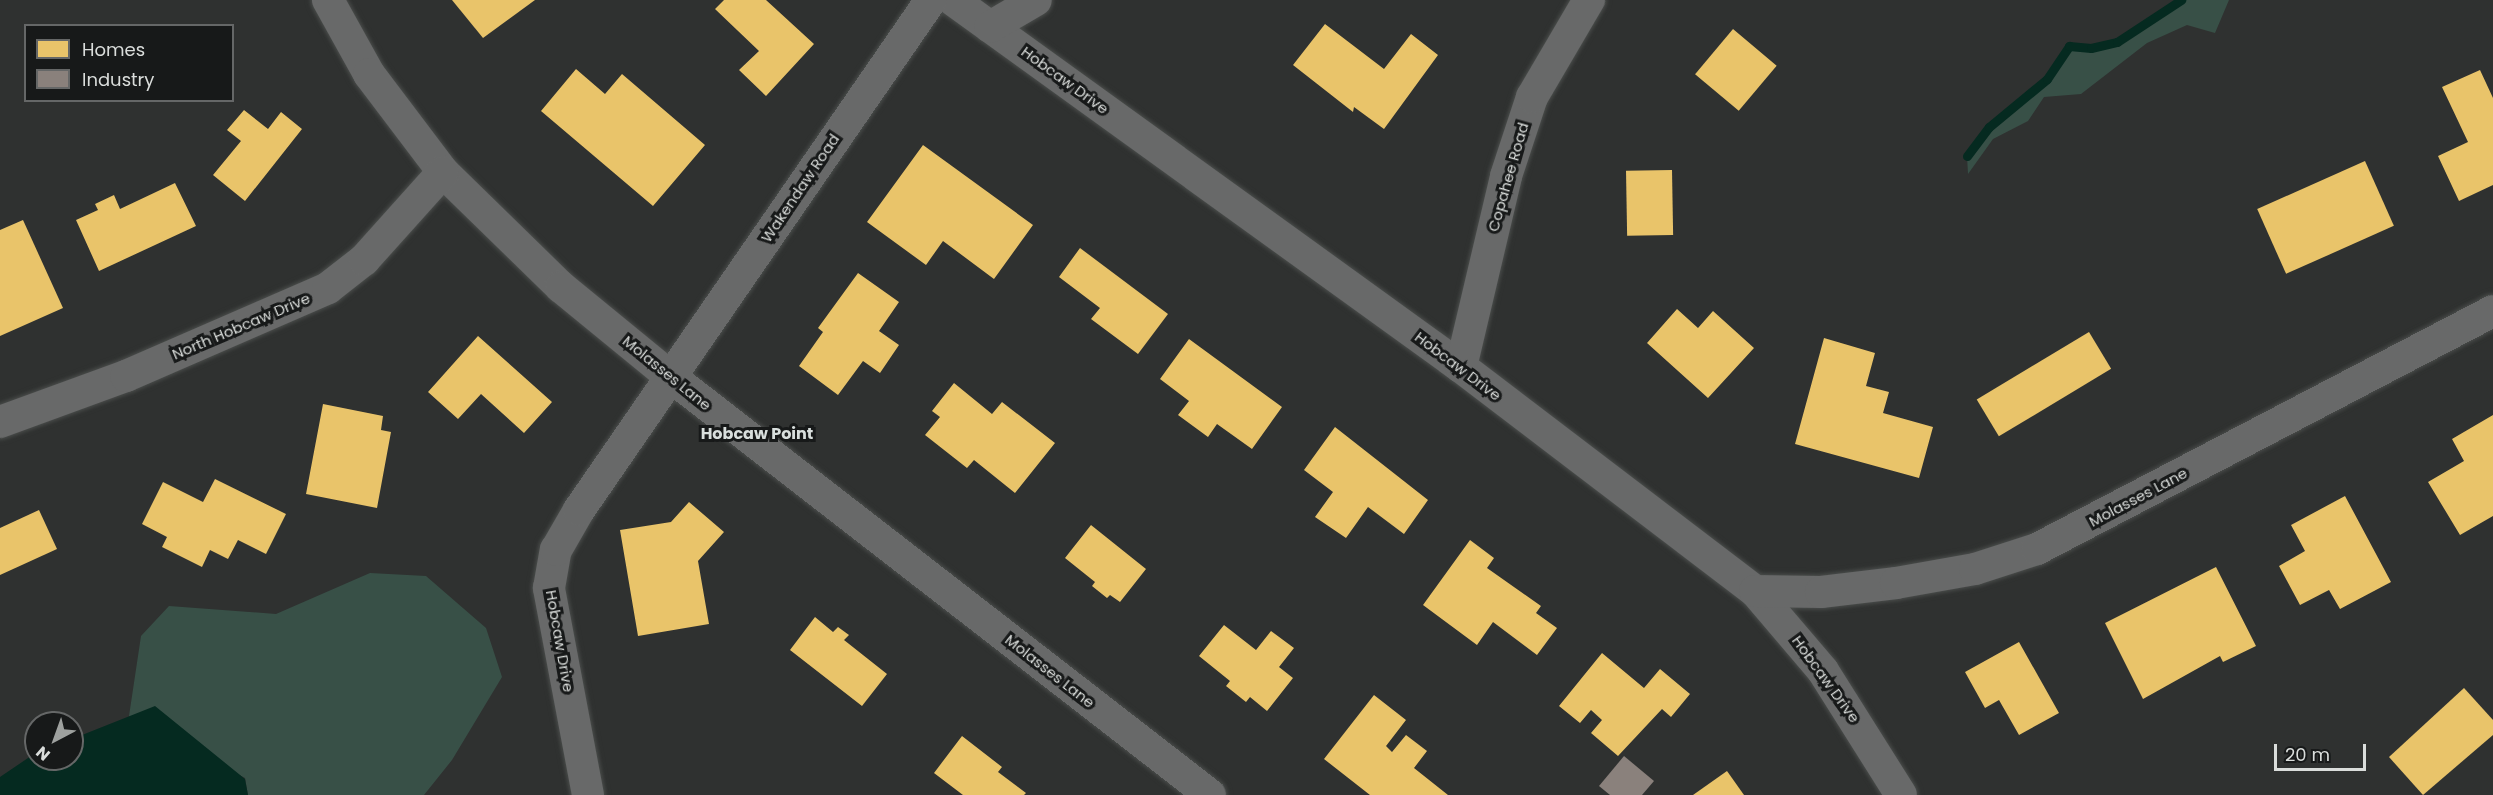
<!DOCTYPE html>
<html>
<head>
<meta charset="utf-8">
<style>
  body { margin:0 }
  #map { position:relative; width:2493px; height:795px; overflow:hidden; background:#2f3130; font-family:Poppins,sans-serif }
  div>[style] { position:absolute }
  .green>* { inset:0; background:#385047 }
  .water>* { inset:0; background:#052a20 }
  .homes>* { inset:0; background:#e9c46a; transform-origin:0 0 }
  .industry>* { inset:0; background:#8a817c }
  .stream>* { height:9px; margin:-4.5px; padding:0 4.5px; transform-origin:4.5px; border-radius:4.5px; background:#052a20 }
  .roads { filter:drop-shadow(0 0 2px #4a4d4b) drop-shadow(0 0 2px #4a4d4b) }
  .street>* { height:32px; margin:-16px; padding:0 16px; transform-origin:16px; border-radius:16px; background:#686969 }
  span { translate:-50% -50%; white-space:nowrap; text-align:center; line-height:1.15; -webkit-text-stroke:6px #171919; paint-order:stroke }
  .street-label { font-size:15px; color:#dadddb }
  .neighbourhood-label { font-size:16px; color:#d9dfdd; font-weight:700 }
  .legend { position:absolute; left:24px; top:24px; width:210px; height:78px; box-sizing:border-box; background:#171919; border:2px solid #656767; margin:0; padding:8px 10px; list-style:none; font-size:18px; color:#dadddb }
  .legend li { display:flex; align-items:center; gap:12px; height:30px }
  .legend b { width:30px; border:2px solid #656767 }
  .north { position:absolute; left:24px; top:711px; width:60px; height:60px; box-sizing:border-box; background:#171919; border:2px solid #656767; border-radius:50%; rotate:221deg; font-size:16px; font-weight:700; line-height:24px; text-align:center; color:#dadddb }
  .north::after { content:''; display:block; margin:auto; width:21px; height:27px; background:#9ea19f; clip-path:polygon(50% 0,100% 100%,50% 72%,0 100%) }
  .scale { position:absolute; left:2274px; top:744px; width:92px; height:27px; box-sizing:border-box; border:3px solid #dadddb; border-top:0; padding-left:8px; font-size:18px; line-height:21px; white-space:nowrap; color:#dadddb; -webkit-text-stroke:4px #171919; paint-order:stroke }
</style>
</head>
<body>
<div id="map">
  <div class="green">
    <div style="clip-path:polygon(2181px 0,2229px 0,2215px 33px,2187px 25px,2147px 43px,2081px 94px,2044px 97px,2028px 121px,1993px 139px,1968px 174px,1967px 156px,1989px 127px,2047px 79px,2069px 46px,2086px 48px,2117px 42px)"></div>
    <div style="clip-path:polygon(370px 573px,426px 576px,486px 628px,502px 677px,452px 760px,424px 795px,248px 795px,245px 778px,129px 716px,141px 636px,169px 606px,276px 614px)"></div>
  </div>
  <div class="water">
    <div style="clip-path:polygon(155px 706px,245px 779px,248px 795px,0 795px,0 777px,31px 756px,72px 759px,72px 739px)"></div>
  </div>
  <div class="homes">
    <div style="clip-path:polygon(452px 0,535px 0,483px 38px)"></div>
    <div style="clip-path:polygon(724px 0,766px 0,814px 44px,766px 96px,739px 70px,759px 51px,715px 9px)"></div>
    <div style="clip-path:polygon(1325px 24px,1384px 69px,1411px 34px,1438px 55px,1384px 129px,1354px 107px,1353px 112px,1293px 65px)"></div>
    <div style="left:1733px;top:29px;width:57px;height:59px;rotate:40deg"></div>
    <div style="clip-path:polygon(576px 69px,605px 94px,622px 74px,705px 145px,653px 206px,541px 111px)"></div>
    <div style="clip-path:polygon(2480px 70px,2493px 98px,2493px 185px,2459px 201px,2438px 156px,2468px 142px,2442px 87px)"></div>
    <div style="clip-path:polygon(244px 110px,268px 129px,281px 112px,302px 129px,245px 201px,213px 175px,241px 141px,227px 130px)"></div>
    <div style="clip-path:polygon(923px 145px,1033px 225px,994px 279px,943px 241px,926px 265px,867px 222px)"></div>
    <div style="left:2365px;top:161px;width:71px;height:118px;rotate:66deg"></div>
    <div style="left:1672px;top:170px;width:65px;height:46px;rotate:89deg"></div>
    <div style="clip-path:polygon(175px 183px,196px 226px,99px 271px,76px 220px,98px 210px,95px 204px,114px 195px,120px 209px)"></div>
    <div style="clip-path:polygon(23px 220px,63px 308px,0 336px,0 230px)"></div>
    <div style="clip-path:polygon(1080px 248px,1168px 314px,1138px 354px,1091px 319px,1100px 308px,1059px 277px)"></div>
    <div style="clip-path:polygon(858px 273px,899px 302px,879px 331px,899px 345px,880px 373px,863px 361px,838px 395px,799px 366px,823px 332px,818px 328px)"></div>
    <div style="clip-path:polygon(1677px 309px,1698px 328px,1713px 311px,1754px 348px,1708px 398px,1647px 343px)"></div>
    <div style="left:2089px;top:332px;width:43px;height:131px;rotate:59deg"></div>
    <div style="clip-path:polygon(478px 336px,552px 402px,524px 433px,481px 394px,458px 419px,428px 392px)"></div>
    <div style="clip-path:polygon(1824px 338px,1875px 353px,1866px 386px,1889px 392px,1883px 413px,1933px 427px,1919px 478px,1795px 444px)"></div>
    <div style="clip-path:polygon(1189px 339px,1282px 407px,1252px 449px,1217px 424px,1208px 437px,1178px 415px,1189px 401px,1160px 379px)"></div>
    <div style="clip-path:polygon(954px 383px,992px 414px,1002px 402px,1055px 443px,1015px 493px,974px 460px,967px 468px,925px 435px,940px 417px,932px 411px)"></div>
    <div style="clip-path:polygon(323px 404px,383px 416px,381px 430px,391px 432px,377px 508px,306px 494px)"></div>
    <div style="clip-path:polygon(2493px 415px,2493px 516px,2460px 535px,2428px 482px,2464px 461px,2452px 439px)"></div>
    <div style="clip-path:polygon(1335px 427px,1428px 500px,1404px 534px,1368px 507px,1346px 538px,1315px 517px,1333px 492px,1304px 470px)"></div>
    <div style="clip-path:polygon(215px 479px,286px 514px,266px 554px,238px 540px,228px 559px,210px 550px,202px 567px,162px 547px,167px 537px,142px 524px,163px 482px,203px 502px)"></div>
    <div style="clip-path:polygon(2345px 496px,2391px 582px,2340px 609px,2329px 590px,2300px 605px,2279px 566px,2305px 551px,2291px 525px)"></div>
    <div style="clip-path:polygon(689px 502px,724px 532px,698px 561px,709px 624px,638px 636px,620px 530px,671px 522px)"></div>
    <div style="clip-path:polygon(39px 510px,57px 549px,0 575px,0 528px)"></div>
    <div style="clip-path:polygon(1091px 525px,1146px 569px,1120px 602px,1110px 595px,1107px 598px,1092px 586px,1095px 582px,1065px 558px)"></div>
    <div style="clip-path:polygon(1470px 540px,1494px 558px,1487px 568px,1541px 606px,1536px 613px,1557px 628px,1537px 655px,1493px 622px,1477px 645px,1423px 605px)"></div>
    <div style="clip-path:polygon(2216px 567px,2256px 646px,2223px 662px,2220px 656px,2143px 699px,2105px 623px)"></div>
    <div style="clip-path:polygon(815px 617px,833px 632px,838px 627px,849px 635px,844px 640px,887px 674px,862px 706px,790px 650px)"></div>
    <div style="clip-path:polygon(1224px 625px,1256px 650px,1271px 631px,1294px 648px,1279px 667px,1293px 678px,1267px 711px,1250px 697px,1246px 702px,1226px 686px,1230px 681px,1199px 656px)"></div>
    <div style="clip-path:polygon(2019px 642px,2059px 713px,2019px 735px,1999px 700px,1985px 708px,1965px 672px)"></div>
    <div style="clip-path:polygon(1602px 653px,1644px 688px,1660px 669px,1690px 694px,1671px 717px,1662px 709px,1618px 756px,1591px 733px,1602px 720px,1591px 710px,1580px 723px,1559px 706px)"></div>
    <div style="clip-path:polygon(2464px 688px,2493px 720px,2493px 735px,2423px 795px,2389px 757px)"></div>
    <div style="clip-path:polygon(1374px 695px,1406px 720px,1386px 746px,1392px 752px,1406px 735px,1427px 751px,1414px 768px,1448px 795px,1370px 795px,1324px 759px)"></div>
    <div style="clip-path:polygon(962px 736px,1002px 767px,998px 772px,1026px 793px,1024px 795px,963px 795px,934px 773px)"></div>
    <div style="clip-path:polygon(1727px 771px,1744px 795px,1693px 795px)"></div>
  </div>
  <div class="industry">
    <div style="clip-path:polygon(1624px 756px,1654px 781px,1642px 795px,1610px 795px,1599px 786px)"></div>
  </div>
  <div class="stream">
    <div style="left:1967px;top:156px;width:36px;rotate:-53deg"></div>
    <div style="left:1989px;top:127px;width:75px;rotate:-39.6deg"></div>
    <div style="left:2047px;top:79px;width:40px;rotate:-56deg"></div>
    <div style="left:2069px;top:46px;width:22px;rotate:5deg"></div>
    <div style="left:2091px;top:48px;width:27px;rotate:-13deg"></div>
    <div style="left:2117px;top:42px;width:77px;rotate:-33.3deg"></div>
  </div>
  <div class="roads">
    <div class="street">
      <div style="left:328px;top:0;width:85px;rotate:61deg"></div>
      <div style="left:369px;top:74px;width:123px;rotate:52.9deg"></div>
      <div style="left:443px;top:172px;width:165px;rotate:44.3deg"></div>
      <div style="left:561px;top:287px;width:142px;rotate:39.3deg"></div>
      <div style="left:671px;top:377px;width:682px;rotate:37.79deg"></div>
      <div style="left:953px;top:0;width:627px;rotate:35.85deg"></div>
      <div style="left:1461px;top:367px;width:370px;rotate:37.3deg"></div>
      <div style="left:1755px;top:591px;width:105px;rotate:49.6deg"></div>
      <div style="left:1823px;top:671px;width:146px;rotate:57.8deg"></div>
      <div style="left:990px;top:27px;width:53px;rotate:-30.4deg"></div>
      <div style="left:1461px;top:367px;width:196px;rotate:-76.7deg"></div>
      <div style="left:1506px;top:176px;width:83px;rotate:-71.8deg"></div>
      <div style="left:1532px;top:97px;width:113px;rotate:-59.6deg"></div>
      <div style="left:0;top:422px;width:134px;rotate:-20.1deg"></div>
      <div style="left:126px;top:376px;width:220px;rotate:-23.5deg"></div>
      <div style="left:328px;top:288px;width:46px;rotate:-37.9deg"></div>
      <div style="left:364px;top:260px;width:118px;rotate:-48.1deg"></div>
      <div style="left:1755px;top:591px;width:66px;rotate:0.9deg"></div>
      <div style="left:1821px;top:592px;width:76px;rotate:-6.8deg"></div>
      <div style="left:1896px;top:583px;width:80px;rotate:-10deg"></div>
      <div style="left:1975px;top:569px;width:65px;rotate:-17.9deg"></div>
      <div style="left:2037px;top:549px;width:514px;rotate:-27.56deg"></div>
      <div style="left:588px;top:795px;width:211px;rotate:-100.7deg"></div>
      <div style="left:549px;top:588px;width:39px;rotate:-80deg"></div>
      <div style="left:556px;top:550px;width:46px;rotate:-60.1deg"></div>
      <div style="left:579px;top:510px;width:620px;rotate:-55.39deg"></div>
    </div>
  </div>
  <div class="street-label">
    <span style="left:1065px;top:80px;rotate:36deg">Hobcaw Drive</span>
    <span style="left:1508px;top:177px;rotate:-74deg">Copahee Road</span>
    <span style="left:800px;top:188px;rotate:-56deg">Wakendaw Road</span>
    <span style="left:241px;top:326px;rotate:-23deg">North Hobcaw Drive</span>
    <span style="left:1458px;top:366px;rotate:37deg">Hobcaw Drive</span>
    <span style="left:667px;top:373px;rotate:39deg">Molasses Lane</span>
    <span style="left:2138px;top:497px;rotate:-28deg">Molasses Lane</span>
    <span style="left:560px;top:641px;rotate:80deg">Hobcaw Drive</span>
    <span style="left:1050px;top:671px;rotate:38deg">Molasses Lane</span>
    <span style="left:1826px;top:679px;rotate:54deg">Hobcaw Drive</span>
  </div>
  <div class="neighbourhood-label">
    <span style="left:757px;top:434px">Hobcaw Point</span>
  </div>
  <ul class="legend">
  <li><b style="height:16px;background:#e9c46a"></b>Homes</li>
  <li><b style="height:16px;background:#8a817c"></b>Industry</li>
  </ul>
  <div class="north">N</div>
  <div class="scale">20 m</div>
</div>
</body>
</html>
